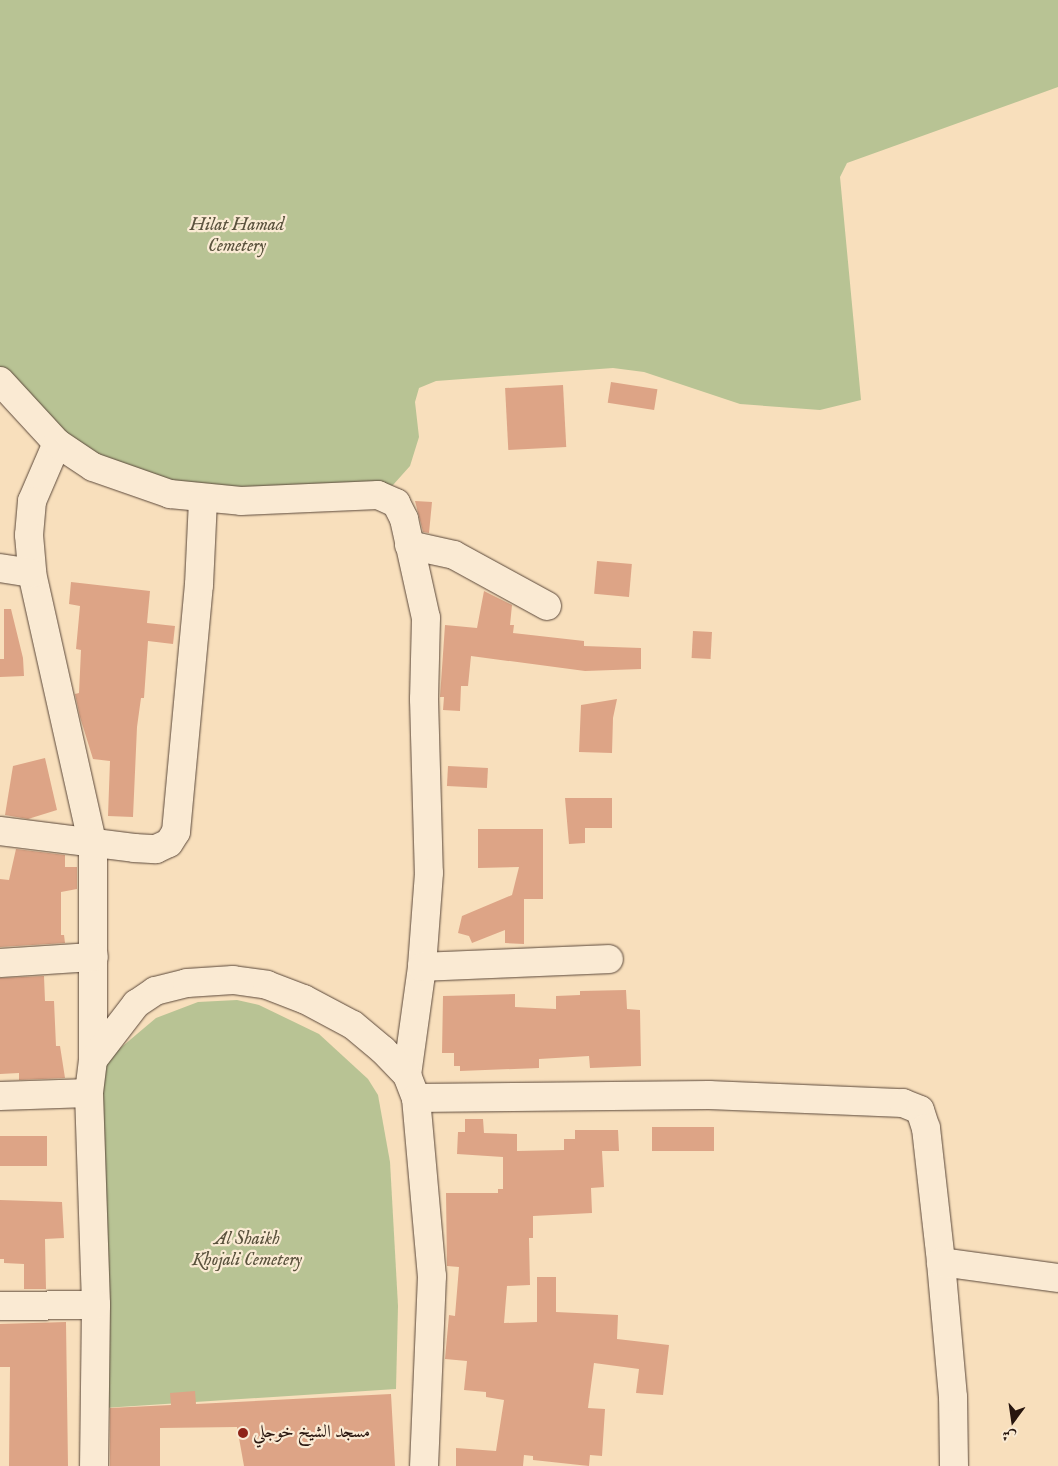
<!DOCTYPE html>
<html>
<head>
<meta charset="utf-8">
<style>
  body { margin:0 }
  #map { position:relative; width:1058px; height:1466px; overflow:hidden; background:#f8dfbc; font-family:"IM FELL English",Amiri,serif }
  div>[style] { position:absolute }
  .green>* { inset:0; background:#b8c394 }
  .building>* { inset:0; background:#dda486; transform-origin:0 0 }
  .roads { filter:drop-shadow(0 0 1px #5b483a) drop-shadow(0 0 1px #5b483a) }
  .minor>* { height:28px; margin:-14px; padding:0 14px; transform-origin:14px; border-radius:14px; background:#faead3 }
  .dots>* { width:14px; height:14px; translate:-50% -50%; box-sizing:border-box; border:2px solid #faead3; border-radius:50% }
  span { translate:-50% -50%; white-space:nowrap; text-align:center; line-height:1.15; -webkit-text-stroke:4.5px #faead3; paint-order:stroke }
  .park-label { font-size:18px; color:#5a523d; font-style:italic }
  .poi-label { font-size:18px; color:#27150e }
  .left { translate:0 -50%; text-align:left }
  .north { position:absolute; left:988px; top:1396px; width:50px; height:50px; -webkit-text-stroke:4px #faead3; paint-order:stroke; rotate:194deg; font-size:14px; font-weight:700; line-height:20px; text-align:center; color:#27150e }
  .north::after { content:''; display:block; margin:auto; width:18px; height:22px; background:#27150e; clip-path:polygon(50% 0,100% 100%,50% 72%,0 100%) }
</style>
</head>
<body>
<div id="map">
  <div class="green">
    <div style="clip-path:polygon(0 0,1058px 0,1058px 87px,847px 163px,840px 177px,861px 400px,820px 410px,740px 404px,644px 372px,613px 368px,436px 381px,419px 388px,415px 402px,419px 437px,410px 466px,393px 485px,373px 497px,96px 480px,0 384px)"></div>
    <div style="clip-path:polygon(237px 1000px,259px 1005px,319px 1034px,368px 1079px,378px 1095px,390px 1162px,398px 1306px,396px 1389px,104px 1408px,95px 1083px,105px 1061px,156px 1018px,198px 1002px)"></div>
  </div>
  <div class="building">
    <div style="left:611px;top:382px;width:47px;height:21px;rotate:9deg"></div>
    <div style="left:563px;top:385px;width:62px;height:58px;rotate:87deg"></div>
    <div style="clip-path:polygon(415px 501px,432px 502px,429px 533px,423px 532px)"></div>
    <div style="left:597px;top:561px;width:35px;height:33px;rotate:5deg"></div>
    <div style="clip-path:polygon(71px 582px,150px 591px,147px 623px,175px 626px,173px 644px,148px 641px,144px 698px,141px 698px,137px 727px,133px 817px,108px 816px,110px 761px,93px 759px,80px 717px,75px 694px,79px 693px,81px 650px,76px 649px,80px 606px,69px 604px)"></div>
    <div style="clip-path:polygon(484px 591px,512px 605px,510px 625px,514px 625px,513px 633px,584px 641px,584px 646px,641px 648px,641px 669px,585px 671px,471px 656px,468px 686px,461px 686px,460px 711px,443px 710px,444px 697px,440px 697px,445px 625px,477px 628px)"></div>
    <div style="clip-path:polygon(4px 609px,11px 609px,23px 658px,24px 676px,0 677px,0 659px,4px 659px)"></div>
    <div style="left:693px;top:631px;width:19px;height:27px;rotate:3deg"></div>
    <div style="clip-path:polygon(617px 699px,613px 718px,612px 753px,579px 752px,581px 705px)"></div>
    <div style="clip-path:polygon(45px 758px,57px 810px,28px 819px,5px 815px,13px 766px)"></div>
    <div style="left:448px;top:766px;width:40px;height:20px;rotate:3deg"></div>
    <div style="clip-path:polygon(565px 798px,612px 798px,612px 828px,585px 828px,585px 843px,569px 844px)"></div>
    <div style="clip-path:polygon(478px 829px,543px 829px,543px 899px,524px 899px,524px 944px,505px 943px,505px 930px,472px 943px,469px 936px,458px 933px,462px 916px,512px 895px,519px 867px,478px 868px)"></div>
    <div style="clip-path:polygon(16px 849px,65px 855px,65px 867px,77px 867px,77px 889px,61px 892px,61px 935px,64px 935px,65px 943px,0 947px,0 879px,9px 880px)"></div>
    <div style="clip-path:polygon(44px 976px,45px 1001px,54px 1001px,56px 1046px,60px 1046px,65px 1078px,19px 1080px,19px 1073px,0 1074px,0 978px)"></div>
    <div style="clip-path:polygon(626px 990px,627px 1009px,640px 1010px,641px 1066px,590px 1068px,589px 1056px,539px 1059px,539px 1068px,460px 1071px,460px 1066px,454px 1066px,454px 1053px,442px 1053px,443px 996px,515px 994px,515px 1007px,556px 1009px,556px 996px,580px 995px,580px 991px)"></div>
    <div style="clip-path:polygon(465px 1119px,483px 1119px,484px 1133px,517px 1134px,517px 1151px,564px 1150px,564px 1139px,575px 1139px,575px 1130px,618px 1130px,619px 1151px,602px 1151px,604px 1187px,591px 1188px,592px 1213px,533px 1216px,533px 1238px,529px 1238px,530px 1285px,507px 1286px,504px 1323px,537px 1322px,537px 1277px,556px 1277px,556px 1312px,618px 1315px,617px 1339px,669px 1345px,663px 1395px,636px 1393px,639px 1369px,594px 1363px,588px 1408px,605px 1409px,602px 1456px,590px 1455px,589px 1466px,533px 1460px,533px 1456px,524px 1455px,523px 1466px,456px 1466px,456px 1448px,496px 1451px,504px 1400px,486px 1397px,486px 1392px,464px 1390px,467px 1361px,445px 1359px,449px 1315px,455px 1316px,459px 1267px,447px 1266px,446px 1193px,498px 1193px,498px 1189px,503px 1189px,503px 1157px,457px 1154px,458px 1132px,465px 1132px)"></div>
    <div style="left:652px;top:1127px;width:62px;height:24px"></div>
    <div style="left:0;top:1136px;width:47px;height:30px"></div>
    <div style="clip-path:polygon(0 1200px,62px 1202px,64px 1238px,45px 1239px,46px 1289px,24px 1289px,24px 1264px,4px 1263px,4px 1259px,0 1259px)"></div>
    <div style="clip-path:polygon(66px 1322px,68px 1466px,9px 1466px,10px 1367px,0 1367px,0 1324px)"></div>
    <div style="clip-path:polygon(195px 1391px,196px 1404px,391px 1394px,395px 1466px,244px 1466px,237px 1427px,160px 1428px,160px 1466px,110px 1466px,110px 1408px,171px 1405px,170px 1393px)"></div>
  </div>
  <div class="roads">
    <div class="minor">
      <div style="left:0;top:381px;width:84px;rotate:47.4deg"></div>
      <div style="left:57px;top:443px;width:63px;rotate:113.3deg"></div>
      <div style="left:32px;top:501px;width:34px;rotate:95deg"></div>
      <div style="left:29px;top:535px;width:38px;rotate:85deg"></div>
      <div style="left:32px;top:573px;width:279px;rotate:77.4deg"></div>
      <div style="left:93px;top:845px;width:215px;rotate:90deg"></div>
      <div style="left:93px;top:1060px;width:33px;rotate:97deg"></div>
      <div style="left:89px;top:1093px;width:212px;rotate:88.1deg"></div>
      <div style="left:96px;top:1305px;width:161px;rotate:90.7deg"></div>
      <div style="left:57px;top:443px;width:43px;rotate:33.7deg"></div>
      <div style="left:93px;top:467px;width:82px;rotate:19.3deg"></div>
      <div style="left:170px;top:494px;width:71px;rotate:5.6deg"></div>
      <div style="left:241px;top:501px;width:137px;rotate:-2.5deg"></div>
      <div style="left:378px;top:495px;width:20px;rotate:24deg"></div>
      <div style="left:396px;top:503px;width:18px;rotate:63deg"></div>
      <div style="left:404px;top:519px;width:101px;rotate:77.5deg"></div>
      <div style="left:426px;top:618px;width:81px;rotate:91.4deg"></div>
      <div style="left:424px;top:699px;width:174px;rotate:88.4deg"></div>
      <div style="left:429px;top:873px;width:94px;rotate:94.3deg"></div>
      <div style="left:422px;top:967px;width:109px;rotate:97.9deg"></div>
      <div style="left:409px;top:545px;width:46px;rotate:12.5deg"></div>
      <div style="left:454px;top:555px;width:106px;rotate:28.7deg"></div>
      <div style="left:0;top:568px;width:32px;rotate:9deg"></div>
      <div style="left:0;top:831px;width:135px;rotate:7.2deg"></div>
      <div style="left:134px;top:848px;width:22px;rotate:3deg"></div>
      <div style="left:156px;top:849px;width:14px;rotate:-25deg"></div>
      <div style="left:169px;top:843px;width:13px;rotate:-58deg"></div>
      <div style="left:176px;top:832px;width:248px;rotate:-84.7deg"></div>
      <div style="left:199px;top:585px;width:86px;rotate:-87.3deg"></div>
      <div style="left:0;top:963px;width:94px;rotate:-3.7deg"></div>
      <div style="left:422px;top:967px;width:187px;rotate:-2.4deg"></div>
      <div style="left:93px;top:1060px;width:71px;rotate:-52.5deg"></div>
      <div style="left:136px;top:1004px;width:23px;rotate:-34deg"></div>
      <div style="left:155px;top:991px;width:33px;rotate:-14deg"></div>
      <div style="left:187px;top:983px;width:46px;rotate:-3.7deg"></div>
      <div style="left:233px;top:980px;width:34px;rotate:8deg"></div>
      <div style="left:267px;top:985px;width:40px;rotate:21deg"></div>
      <div style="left:304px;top:999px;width:55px;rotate:28deg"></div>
      <div style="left:353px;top:1025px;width:39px;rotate:40deg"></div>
      <div style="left:383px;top:1050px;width:35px;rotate:46deg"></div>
      <div style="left:407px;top:1075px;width:25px;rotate:69deg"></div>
      <div style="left:416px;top:1098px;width:179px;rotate:84.9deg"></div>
      <div style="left:432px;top:1276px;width:190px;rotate:92.4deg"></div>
      <div style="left:0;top:1096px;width:89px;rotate:-1.9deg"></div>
      <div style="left:416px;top:1098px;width:293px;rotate:-0.6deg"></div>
      <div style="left:709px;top:1095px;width:194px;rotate:2.4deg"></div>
      <div style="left:903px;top:1103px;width:18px;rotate:22deg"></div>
      <div style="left:920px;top:1110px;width:19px;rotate:72deg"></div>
      <div style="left:926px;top:1128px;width:135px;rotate:83.6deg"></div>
      <div style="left:0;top:1306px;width:96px;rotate:-0.6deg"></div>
      <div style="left:954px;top:1466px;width:69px;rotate:-90.8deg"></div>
      <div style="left:953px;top:1397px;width:136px;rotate:-95.1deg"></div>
      <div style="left:941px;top:1262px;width:118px;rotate:7.8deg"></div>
    </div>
  </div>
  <div class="dots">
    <div style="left:243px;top:1433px;background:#8f2418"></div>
  </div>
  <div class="park-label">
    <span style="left:237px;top:237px">Hilat Hamad<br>Cemetery</span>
    <span style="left:247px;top:1251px">Al Shaikh<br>Khojali Cemetery</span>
  </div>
  <div class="poi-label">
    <span class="left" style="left:253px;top:1433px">مسجد الشيخ خوجلي</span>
  </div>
  <div class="north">ش</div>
</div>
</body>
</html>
